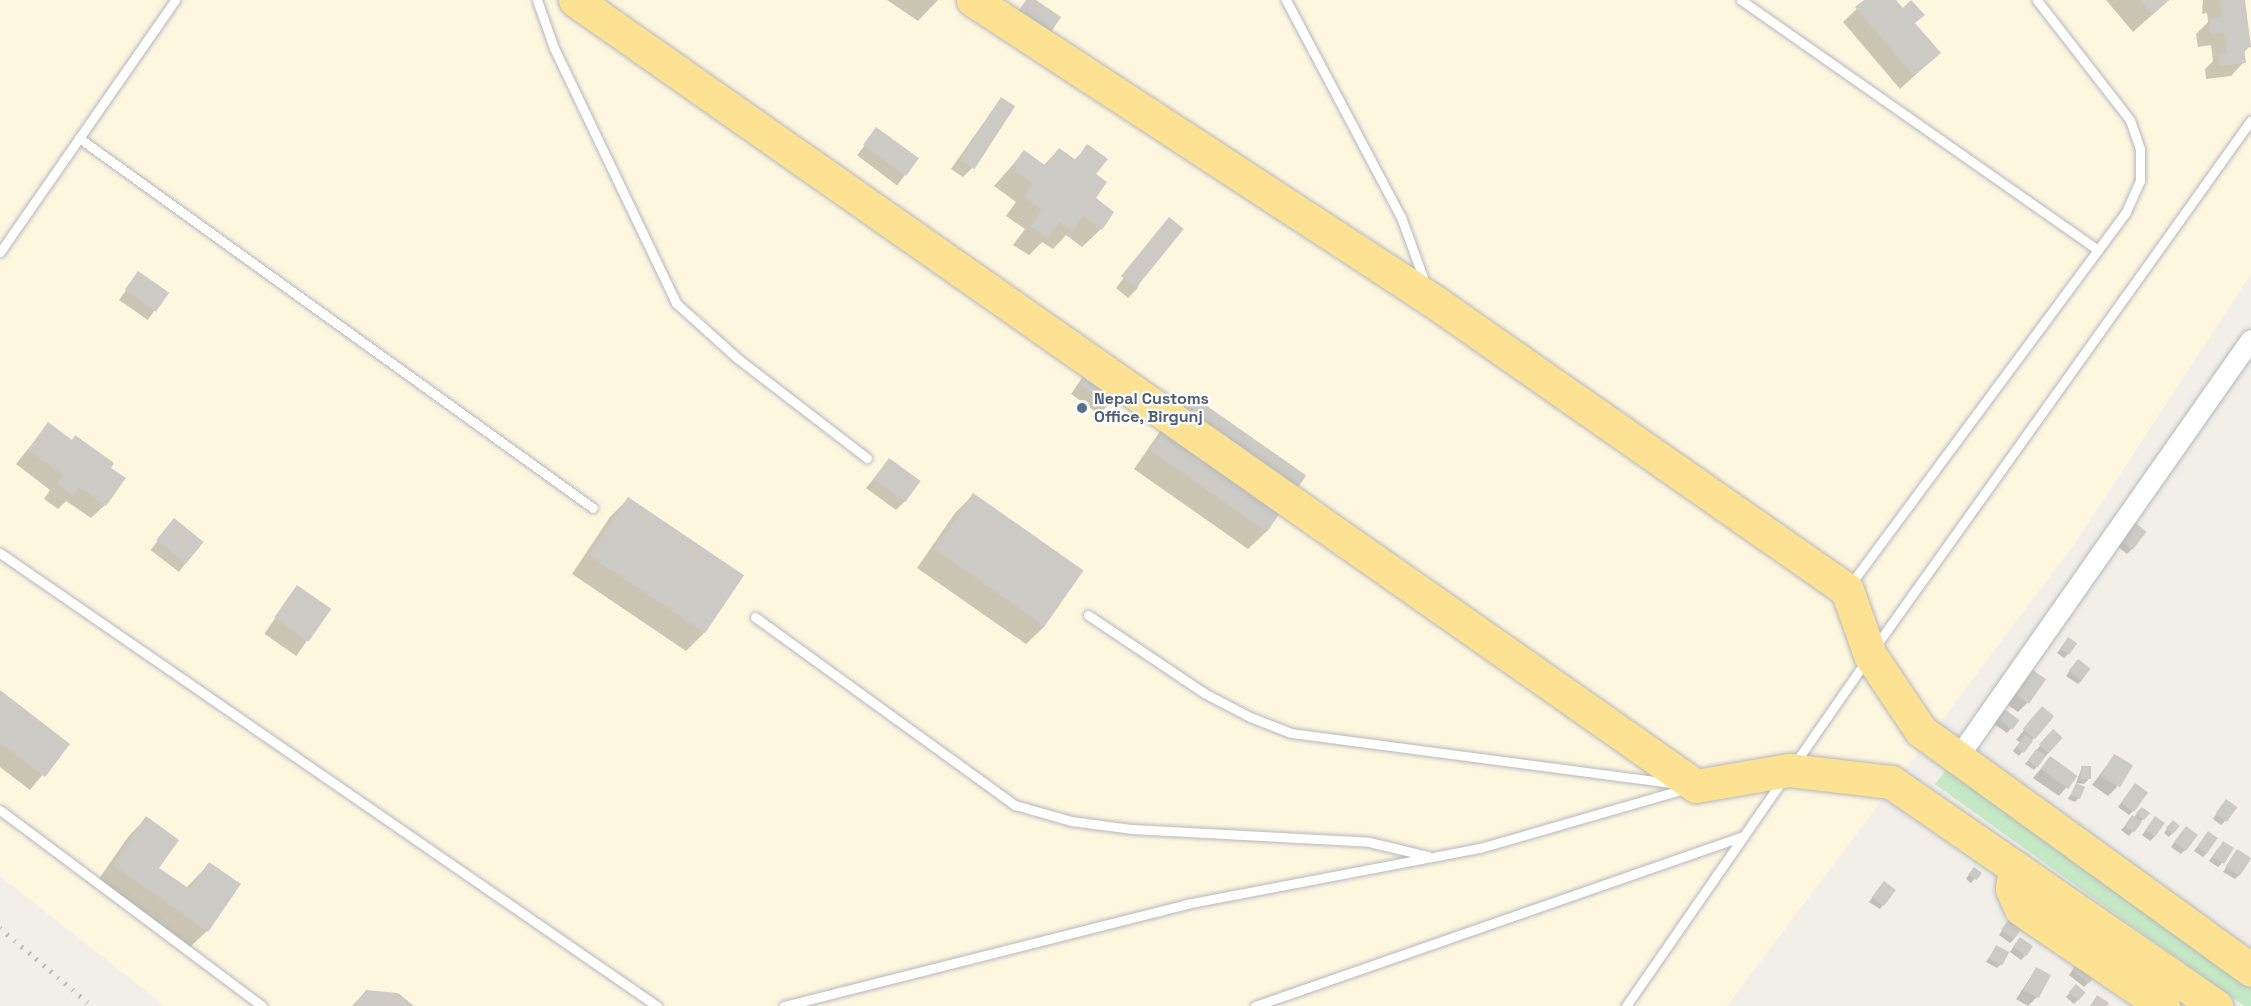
<!DOCTYPE html>
<html>
<head>
<meta charset="utf-8">
<style>
  body { margin:0 }
  #map { position:relative; width:2251px; height:1006px; overflow:hidden; background:#f1efe8; font-family:"Space Grotesk",sans-serif }
  div>[style] { position:absolute }
  .commercial>* { inset:0; background:#fef7e0 }
  .green>* { inset:0; background:#c5e8c5 }
  .shadow>* { inset:0; background:#0003; transform-origin:0 0 }
  .building>* { inset:0; background:#cccac5; transform-origin:0 0 }
  .roads { filter:drop-shadow(0 0 2px #b5b8bc) drop-shadow(0 0 2px #b5b8bc) }
  .lane>* { height:9px; margin:-4.5px; padding:0 4.5px; transform-origin:4.5px; border-radius:4.5px; background:#fff }
  .street>* { height:20px; margin:-10px; padding:0 10px; transform-origin:10px; border-radius:10px; background:#fff }
  .highway>* { height:33px; margin:-16.5px; padding:0 16.5px; transform-origin:16.5px; border-radius:16.5px; background:#fde293 }
  .rail>* { height:4.5px; margin-top:-2.25px; transform-origin:0; background:repeating-linear-gradient(90deg,#b6b7b8 0 1.5px,transparent 0 9.5px) }
  .dots>* { width:16px; height:16px; translate:-50% -50%; box-sizing:border-box; border:3px solid #fff; border-radius:50% }
  span { translate:-50% -50%; white-space:nowrap; text-align:center; line-height:1.15; -webkit-text-stroke:4.5px #fff; paint-order:stroke }
  .service-label { font-size:16px; color:#4e5e75; font-weight:700 }
  .left { translate:0 -50%; text-align:left }
</style>
</head>
<body>
<div id="map">
  <div class="commercial">
    <div style="clip-path:polygon(0 0,2251px 0,2251px 274px,2076px 542px,1727px 1006px,165px 1006px,0 876px)"></div>
  </div>
  <div class="green">
    <div style="clip-path:polygon(1947px 769px,2251px 988px,2251px 1006px,2244px 1006px,1935px 784px)"></div>
  </div>
  <div class="shadow">
    <div style="clip-path:polygon(887px 0,938px 0,918px 21px)"></div>
    <div style="clip-path:polygon(1866px 0,1894px 0,1939px 53px,1900px 89px,1843px 22px)"></div>
    <div style="clip-path:polygon(2106px 0,2169px 0,2133px 32px)"></div>
    <div style="clip-path:polygon(2203px 0,2243px 0,2249px 47px,2243px 53px,2244px 62px,2231px 76px,2206px 79px,2205px 69px,2213px 61px,2211px 45px,2198px 47px,2196px 34px,2208px 22px,2207px 13px,2202px 14px)"></div>
    <div style="clip-path:polygon(1001px 98px,972px 168px,963px 177px,951px 169px)"></div>
    <div style="left:877px;top:129px;width:50px;height:33px;rotate:37deg"></div>
    <div style="clip-path:polygon(1088px 146px,1101px 229px,1082px 247px,1066px 235px,1053px 249px,1042px 242px,1029px 255px,1013px 245px,1025px 229px,1006px 216px,1016px 202px,994px 186px,1024px 152px,1043px 166px,1059px 149px,1074px 160px)"></div>
    <div style="clip-path:polygon(1169px 219px,1137px 289px,1128px 298px,1116px 288px)"></div>
    <div style="left:138px;top:273px;width:35px;height:33px;rotate:35deg"></div>
    <div style="clip-path:polygon(1084px 375px,1108px 405px,1099px 414px,1071px 394px)"></div>
    <div style="clip-path:polygon(1190px 396px,1267px 531px,1248px 549px,1134px 469px,1172px 414px)"></div>
    <div style="clip-path:polygon(48px 424px,109px 468px,105px 505px,91px 518px,66px 501px,58px 509px,44px 499px,50px 490px,16px 464px)"></div>
    <div style="clip-path:polygon(889px 460px,905px 501px,896px 510px,866px 488px)"></div>
    <div style="clip-path:polygon(973px 495px,1045px 626px,1026px 644px,917px 568px,955px 513px)"></div>
    <div style="clip-path:polygon(628px 499px,704px 633px,686px 651px,572px 574px,610px 517px)"></div>
    <div style="left:174px;top:520px;width:36px;height:38px;rotate:38deg"></div>
    <div style="clip-path:polygon(2130px 528px,2131px 550px,2127px 554px,2116px 545px)"></div>
    <div style="left:297px;top:587px;width:39px;height:57px;rotate:35deg"></div>
    <div style="clip-path:polygon(2068px 639px,2068px 654px,2064px 658px,2057px 653px)"></div>
    <div style="clip-path:polygon(2074px 665px,2082px 680px,2078px 684px,2066px 676px)"></div>
    <div style="clip-path:polygon(2033px 672px,2027px 703px,2018px 712px,2008px 705px)"></div>
    <div style="clip-path:polygon(0 692px,68px 744px,30px 790px,0 767px)"></div>
    <div style="clip-path:polygon(2042px 708px,2052px 716px,2019px 756px,2013px 751px,2020px 742px,2016px 740px)"></div>
    <div style="clip-path:polygon(2001px 715px,2018px 720px,2007px 733px,1994px 724px)"></div>
    <div style="clip-path:polygon(2049px 735px,2061px 738px,2034px 770px,2025px 764px)"></div>
    <div style="clip-path:polygon(2114px 756px,2117px 787px,2108px 796px,2092px 785px)"></div>
    <div style="clip-path:polygon(2050px 758px,2076px 776px,2059px 796px,2033px 778px)"></div>
    <div style="clip-path:polygon(2082px 767px,2088px 780px,2084px 784px,2076px 783px)"></div>
    <div style="clip-path:polygon(2076px 785px,2079px 798px,2075px 802px,2068px 799px)"></div>
    <div style="clip-path:polygon(2131px 789px,2133px 811px,2129px 815px,2118px 807px)"></div>
    <div style="clip-path:polygon(2222px 805px,2225px 821px,2221px 825px,2213px 819px)"></div>
    <div style="clip-path:polygon(2142px 809px,2143px 819px,2129px 836px,2121px 830px)"></div>
    <div style="clip-path:polygon(146px 818px,157px 868px,186px 888px,209px 864px,207px 931px,188px 949px,96px 883px,128px 837px)"></div>
    <div style="clip-path:polygon(2155px 818px,2154px 837px,2150px 841px,2142px 835px)"></div>
    <div style="clip-path:polygon(2169px 826px,2178px 826px,2169px 837px,2164px 833px)"></div>
    <div style="clip-path:polygon(2182px 832px,2185px 850px,2181px 854px,2171px 847px)"></div>
    <div style="clip-path:polygon(2208px 833px,2207px 853px,2203px 857px,2194px 851px)"></div>
    <div style="clip-path:polygon(2219px 847px,2222px 863px,2218px 867px,2209px 861px)"></div>
    <div style="clip-path:polygon(2237px 851px,2239px 875px,2235px 879px,2223px 872px)"></div>
    <div style="clip-path:polygon(1970px 873px,1980px 873px,1971px 883px,1966px 879px)"></div>
    <div style="clip-path:polygon(1880px 887px,1894px 890px,1880px 909px,1869px 902px)"></div>
    <div style="clip-path:polygon(2007px 923px,2014px 939px,2010px 943px,1999px 935px)"></div>
    <div style="clip-path:polygon(2016px 943px,2025px 956px,2021px 960px,2010px 952px)"></div>
    <div style="clip-path:polygon(1996px 947px,2001px 964px,1997px 968px,1986px 962px)"></div>
    <div style="clip-path:polygon(2075px 967px,2088px 983px,2084px 987px,2069px 975px)"></div>
    <div style="clip-path:polygon(2036px 969px,2037px 997px,2028px 1006px,2016px 999px)"></div>
    <div style="clip-path:polygon(2072px 990px,2084px 993px,2074px 1004px,2066px 997px)"></div>
    <div style="clip-path:polygon(366px 991px,412px 1006px,352px 1006px)"></div>
  </div>
  <div class="building">
    <div style="clip-path:polygon(1026px 0,1036px 0,1061px 17px,1047px 38px,1015px 16px)"></div>
    <div style="clip-path:polygon(1864px 0,1896px 0,1903px 8px,1911px 0,1925px 15px,1915px 23px,1941px 53px,1914px 76px,1855px 7px)"></div>
    <div style="clip-path:polygon(2140px 0,2169px 0,2152px 15px)"></div>
    <div style="clip-path:polygon(2220px 0,2245px 0,2251px 47px,2244px 48px,2246px 63px,2220px 66px,2218px 54px,2227px 53px,2224px 32px,2211px 34px,2209px 19px,2222px 17px)"></div>
    <div style="left:1001px;top:97px;width:17px;height:75px;rotate:33deg"></div>
    <div style="left:876px;top:127px;width:53px;height:22px;rotate:36deg"></div>
    <div style="clip-path:polygon(1087px 144px,1108px 159px,1096px 174px,1107px 182px,1096px 198px,1114px 212px,1102px 230px,1083px 216px,1072px 232px,1059px 222px,1048px 238px,1030px 226px,1042px 210px,1024px 197px,1033px 183px,1011px 168px,1024px 150px,1046px 166px,1059px 148px,1076px 160px)"></div>
    <div style="left:1169px;top:217px;width:19px;height:76px;rotate:39deg"></div>
    <div style="left:138px;top:271px;width:38px;height:23px;rotate:35deg"></div>
    <div style="left:1093px;top:364px;width:38px;height:24px;rotate:35deg"></div>
    <div style="left:1190px;top:394px;width:142px;height:69px;rotate:35deg"></div>
    <div style="clip-path:polygon(48px 422px,72px 440px,75px 435px,114px 463px,111px 468px,126px 478px,106px 506px,79px 487px,73px 496px,57px 484px,63px 475px,28px 450px)"></div>
    <div style="left:889px;top:458px;width:39px;height:26px;rotate:36deg"></div>
    <div style="left:973px;top:493px;width:135px;height:68px;rotate:35deg"></div>
    <div style="left:628px;top:497px;width:140px;height:70px;rotate:34deg"></div>
    <div style="left:174px;top:518px;width:38px;height:28px;rotate:39deg"></div>
    <div style="left:2134px;top:522px;width:16px;height:23px;rotate:38deg"></div>
    <div style="left:297px;top:585px;width:42px;height:40px;rotate:35deg"></div>
    <div style="left:2068px;top:637px;width:11px;height:14px;rotate:34deg"></div>
    <div style="left:2078px;top:659px;width:16px;height:15px;rotate:38deg"></div>
    <div style="left:2033px;top:670px;width:16px;height:30px;rotate:35deg"></div>
    <div style="clip-path:polygon(0 690px,70px 744px,45px 777px,0 743px)"></div>
    <div style="left:2042px;top:706px;width:16px;height:30px;rotate:40deg"></div>
    <div style="left:2004px;top:709px;width:19px;height:12px;rotate:35deg"></div>
    <div style="left:2053px;top:729px;width:13px;height:21px;rotate:42deg"></div>
    <div style="left:2025px;top:735px;width:10px;height:15px;rotate:37deg"></div>
    <div style="left:2036px;top:749px;width:12px;height:14px;rotate:35deg"></div>
    <div style="left:2114px;top:754px;width:22px;height:26px;rotate:30deg"></div>
    <div style="left:2050px;top:756px;width:34px;height:16px;rotate:36deg"></div>
    <div style="left:2081px;top:766px;width:10px;height:13px"></div>
    <div style="left:2076px;top:783px;width:10px;height:13px;rotate:24deg"></div>
    <div style="left:2135px;top:783px;width:16px;height:24px;rotate:35deg"></div>
    <div style="left:2226px;top:799px;width:14px;height:18px;rotate:36deg"></div>
    <div style="clip-path:polygon(2142px 807px,2150px 813px,2144px 820px,2136px 813px)"></div>
    <div style="left:2132px;top:815px;width:12px;height:13px;rotate:35deg"></div>
    <div style="clip-path:polygon(146px 816px,179px 840px,159px 868px,190px 889px,209px 862px,241px 884px,208px 932px,113px 865px)"></div>
    <div style="left:2155px;top:816px;width:12px;height:17px;rotate:35deg"></div>
    <div style="left:2173px;top:820px;width:9px;height:11px;rotate:41deg"></div>
    <div style="left:2186px;top:826px;width:15px;height:20px;rotate:37deg"></div>
    <div style="left:2208px;top:831px;width:12px;height:19px;rotate:35deg"></div>
    <div style="left:2223px;top:841px;width:13px;height:19px;rotate:32deg"></div>
    <div style="left:2237px;top:849px;width:17px;height:21px;rotate:33deg"></div>
    <div style="left:1974px;top:867px;width:10px;height:9px;rotate:37deg"></div>
    <div style="left:1884px;top:881px;width:15px;height:20px;rotate:37deg"></div>
    <div style="left:2011px;top:917px;width:16px;height:16px;rotate:38deg"></div>
    <div style="left:2020px;top:937px;width:16px;height:12px;rotate:35deg"></div>
    <div style="left:1996px;top:945px;width:15px;height:15px;rotate:28deg"></div>
    <div style="left:2079px;top:961px;width:22px;height:11px;rotate:39deg"></div>
    <div style="left:2036px;top:967px;width:17px;height:26px;rotate:28deg"></div>
    <div style="left:2076px;top:984px;width:13px;height:11px;rotate:42deg"></div>
    <div style="clip-path:polygon(366px 990px,398px 993px,414px 1006px,355px 1006px)"></div>
    <div style="clip-path:polygon(2097px 995px,2109px 1003px,2107px 1006px,2090px 1006px)"></div>
  </div>
  <div class="roads">
    <div class="lane">
      <div style="left:537px;top:0;width:51px;rotate:70.5deg"></div>
      <div style="left:554px;top:48px;width:283px;rotate:64.4deg"></div>
      <div style="left:676px;top:303px;width:82px;rotate:42deg"></div>
      <div style="left:737px;top:358px;width:164px;rotate:37.6deg"></div>
      <div style="left:1286px;top:0;width:246px;rotate:62.1deg"></div>
      <div style="left:1401px;top:217px;width:70px;rotate:70deg"></div>
      <div style="left:1741px;top:0;width:436px;rotate:35deg"></div>
      <div style="left:79px;top:138px;width:633px;rotate:35.75deg"></div>
      <div style="left:0;top:252px;width:307px;rotate:-55.2deg"></div>
      <div style="left:0;top:553px;width:798px;rotate:34.59deg"></div>
      <div style="left:1850px;top:585px;width:462px;rotate:-53.5deg"></div>
      <div style="left:2125px;top:214px;width:36px;rotate:-66deg"></div>
      <div style="left:2140px;top:181px;width:32px;rotate:-90deg"></div>
      <div style="left:2140px;top:149px;width:31px;rotate:-109deg"></div>
      <div style="left:2130px;top:120px;width:152px;rotate:-127.8deg"></div>
      <div style="left:1088px;top:615px;width:140px;rotate:33.9deg"></div>
      <div style="left:1204px;top:693px;width:52px;rotate:27.6deg"></div>
      <div style="left:1250px;top:717px;width:44px;rotate:21.3deg"></div>
      <div style="left:1291px;top:733px;width:385px;rotate:7.5deg"></div>
      <div style="left:755px;top:617px;width:321px;rotate:35.9deg"></div>
      <div style="left:1015px;top:805px;width:58px;rotate:15.9deg"></div>
      <div style="left:1071px;top:821px;width:62px;rotate:7.5deg"></div>
      <div style="left:1132px;top:829px;width:237px;rotate:3.1deg"></div>
      <div style="left:1369px;top:842px;width:61px;rotate:13.3deg"></div>
      <div style="left:1875px;top:647px;width:647px;rotate:-54.49deg"></div>
      <div style="left:1795px;top:763px;width:124px;rotate:-55.2deg"></div>
      <div style="left:0;top:810px;width:327px;rotate:36.8deg"></div>
      <div style="left:784px;top:1006px;width:415px;rotate:-14.2deg"></div>
      <div style="left:1186px;top:904px;width:299px;rotate:-10.8deg"></div>
      <div style="left:1480px;top:848px;width:213px;rotate:-16.1deg"></div>
      <div style="left:1255px;top:1006px;width:517px;rotate:-19.21deg"></div>
      <div style="left:1626px;top:1006px;width:276px;rotate:-55.3deg"></div>
    </div>
    <div class="street">
      <div style="left:1958px;top:758px;width:510px;rotate:-54.97deg"></div>
    </div>
    <div class="highway">
      <div style="left:575px;top:0;width:1369px;rotate:35.04deg"></div>
      <div style="left:1696px;top:786px;width:94px;rotate:-9.8deg"></div>
      <div style="left:1789px;top:770px;width:103px;rotate:6.7deg"></div>
      <div style="left:1891px;top:782px;width:395px;rotate:34.6deg"></div>
      <div style="left:973px;top:0;width:548px;rotate:33.17deg"></div>
      <div style="left:1432px;top:300px;width:506px;rotate:34.95deg"></div>
      <div style="left:1847px;top:590px;width:69px;rotate:70.5deg"></div>
      <div style="left:1870px;top:655px;width:92px;rotate:56.1deg"></div>
      <div style="left:1921px;top:731px;width:407px;rotate:35.9deg"></div>
      <div style="left:2015px;top:867px;width:22px;rotate:98deg"></div>
      <div style="left:2012px;top:889px;width:22px;rotate:66deg"></div>
      <div style="left:2021px;top:909px;width:172px;rotate:34.3deg"></div>
    </div>
  </div>
  <div class="rail">
    <div style="left:0;top:928px;width:121px;rotate:40.3deg"></div>
  </div>
  <div class="dots">
    <div style="left:1082px;top:408px;background:#5c6f8a"></div>
  </div>
  <div class="service-label">
    <span class="left" style="left:1094px;top:408px">Nepal Customs<br>Office, Birgunj</span>
  </div>
</div>
</body>
</html>
